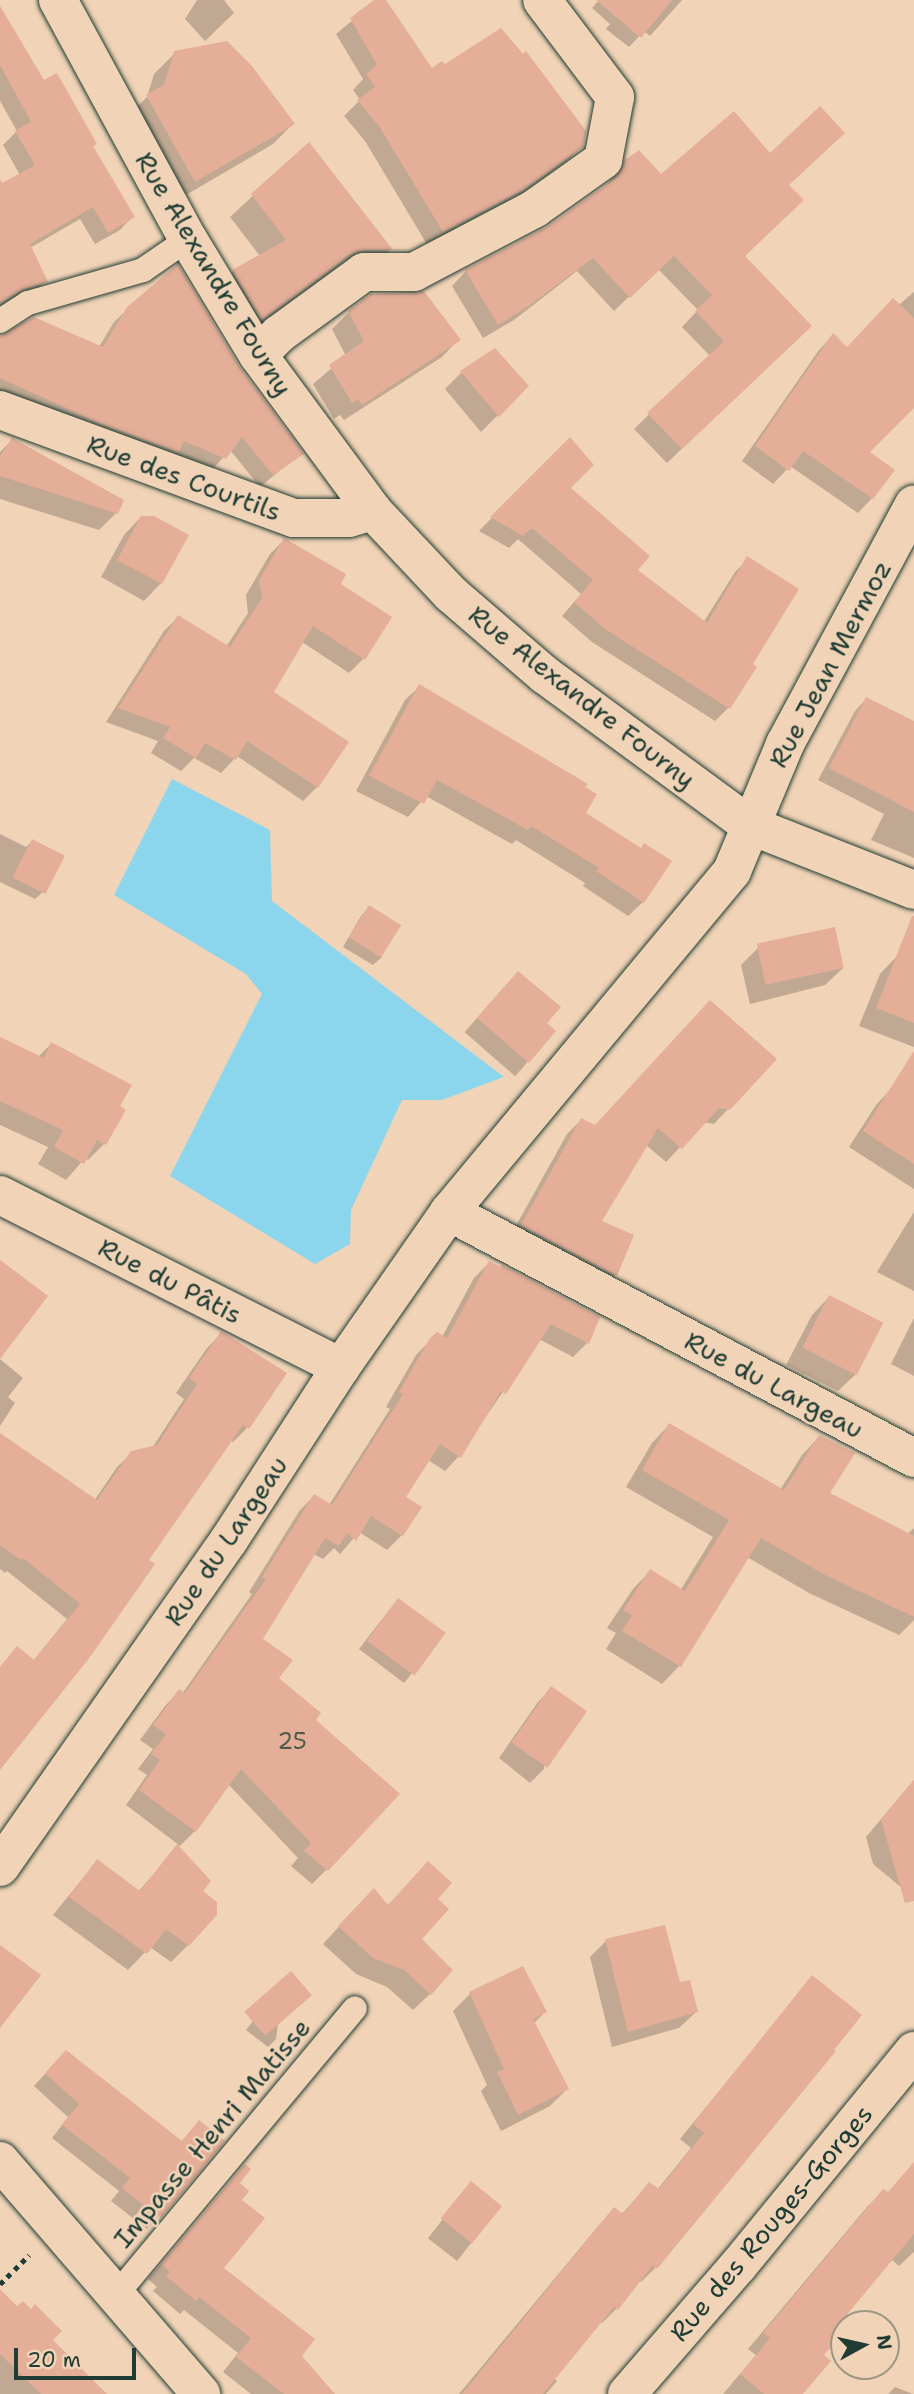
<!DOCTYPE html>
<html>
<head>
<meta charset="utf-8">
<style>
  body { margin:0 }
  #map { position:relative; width:914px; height:2394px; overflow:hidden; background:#f1d3b7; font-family:"Shantell Sans",sans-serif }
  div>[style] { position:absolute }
  .water>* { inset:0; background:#8bd6ec }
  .shadow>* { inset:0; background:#0003; transform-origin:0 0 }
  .building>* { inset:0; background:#e4ae99; transform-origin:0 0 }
  .path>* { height:4.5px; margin-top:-2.25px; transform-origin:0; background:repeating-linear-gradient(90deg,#1f3d34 0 5px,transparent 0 10px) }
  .roads { filter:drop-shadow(0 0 2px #1f3d34) drop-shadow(0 0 2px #1f3d34) }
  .lane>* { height:24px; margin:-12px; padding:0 12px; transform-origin:12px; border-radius:12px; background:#f1d3b7 }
  .street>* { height:38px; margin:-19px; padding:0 19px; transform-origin:19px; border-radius:19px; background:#f1d3b7 }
  .secondary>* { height:38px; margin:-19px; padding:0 19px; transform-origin:19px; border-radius:19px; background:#f1d3b7 }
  span { translate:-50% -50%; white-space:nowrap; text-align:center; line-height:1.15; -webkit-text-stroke:5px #f1d3b7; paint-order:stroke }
  .number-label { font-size:23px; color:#50594d }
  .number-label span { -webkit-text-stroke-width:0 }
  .street-label { font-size:26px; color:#1f3d34 }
  .north { position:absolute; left:830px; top:2310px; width:70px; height:70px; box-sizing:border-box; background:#f1d3b7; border:2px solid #9d9783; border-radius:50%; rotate:82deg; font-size:19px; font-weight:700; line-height:28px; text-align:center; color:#1f3d34 }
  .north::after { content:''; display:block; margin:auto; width:24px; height:32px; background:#1f3d34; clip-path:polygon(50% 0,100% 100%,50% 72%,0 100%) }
  .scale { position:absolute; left:14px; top:2348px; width:122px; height:32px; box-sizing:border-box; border:4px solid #1f3d34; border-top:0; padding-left:9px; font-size:21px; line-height:24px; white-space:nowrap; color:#1f3d34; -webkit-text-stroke:5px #f1d3b7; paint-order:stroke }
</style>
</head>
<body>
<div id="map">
  <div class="water">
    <div style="clip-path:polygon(172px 779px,270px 830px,272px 901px,504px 1077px,442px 1100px,402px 1100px,351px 1210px,350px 1244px,315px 1264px,170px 1176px,262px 994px,246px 974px,114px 895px)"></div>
  </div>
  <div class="shadow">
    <div style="clip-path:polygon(197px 0,224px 0,234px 13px,205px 41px,185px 19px)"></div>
    <div style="clip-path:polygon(377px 0,383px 0,432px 70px,582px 146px,566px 162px,506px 205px,428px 246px,365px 141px,344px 116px,360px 100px,353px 90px,363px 79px,336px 34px)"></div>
    <div style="clip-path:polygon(599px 0,682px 0,650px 36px,644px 31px,629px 47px,606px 29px,610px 24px,592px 8px)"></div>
    <div style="clip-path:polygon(0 9px,43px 82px,92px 147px,132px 217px,120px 230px,95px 244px,80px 219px,30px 248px,46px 281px,33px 294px,0 306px,0 186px,20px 175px,3px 145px,17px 131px,0 101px)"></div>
    <div style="clip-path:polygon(175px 53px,293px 124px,273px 144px,174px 202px,127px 117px,147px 97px,154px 74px)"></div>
    <div style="clip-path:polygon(309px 144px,390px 250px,369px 271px,328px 276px,240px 340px,212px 293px,233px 271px,260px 256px,230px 217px)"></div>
    <div style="clip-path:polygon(626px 161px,661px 177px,743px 257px,795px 340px,667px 463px,634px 429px,710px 356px,682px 327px,698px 310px,658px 269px,614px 311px,577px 271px,514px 320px,483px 338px,452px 286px,466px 271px,547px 228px,605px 187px)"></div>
    <div style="clip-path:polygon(914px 292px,914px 387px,867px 453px,872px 498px,858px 513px,790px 466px,773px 484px,742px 461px,819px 350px,833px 335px,847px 349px)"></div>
    <div style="clip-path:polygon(128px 309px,238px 367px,301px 453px,260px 487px,230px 450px,211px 471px,0 397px,0 337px,99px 347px,114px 322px)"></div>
    <div style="clip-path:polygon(349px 312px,459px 339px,442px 357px,344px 420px,340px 415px,334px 419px,313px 384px,346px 356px,332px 329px)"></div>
    <div style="clip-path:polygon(494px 350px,527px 386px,481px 432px,445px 389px,461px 373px)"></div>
    <div style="clip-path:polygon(570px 439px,568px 488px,636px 571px,703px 623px,735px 572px,748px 559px,751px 665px,728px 708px,715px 721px,592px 642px,562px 616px,581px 594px,518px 539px,509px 548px,479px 531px)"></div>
    <div style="clip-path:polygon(12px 440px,116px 513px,99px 530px,0 499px,0 452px)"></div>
    <div style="clip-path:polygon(141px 517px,161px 583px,144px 601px,101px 577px,124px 535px)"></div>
    <div style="clip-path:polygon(284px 540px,338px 584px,390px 617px,363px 659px,349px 673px,302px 642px,271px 692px,317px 787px,303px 801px,237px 756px,221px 773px,194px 758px,181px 771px,151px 753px,158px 741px,106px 722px,164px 631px,178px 617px,226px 647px,248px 613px,246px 595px,270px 554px)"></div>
    <div style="clip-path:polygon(420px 686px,583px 788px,583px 813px,643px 902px,628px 916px,583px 886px,585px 883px,516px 840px,512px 844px,426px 796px,408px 817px,356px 791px,405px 700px)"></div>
    <div style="clip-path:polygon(866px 699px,914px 724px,914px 858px,871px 840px,884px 814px,818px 780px,855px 711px)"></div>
    <div style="clip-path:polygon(0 834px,26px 847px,33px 841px,44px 891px,35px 899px,0 882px)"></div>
    <div style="clip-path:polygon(369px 907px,382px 957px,373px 965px,343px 947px,361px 916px)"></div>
    <div style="clip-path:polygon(758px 948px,843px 968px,825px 985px,750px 1004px,741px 965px)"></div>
    <div style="clip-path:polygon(897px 956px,914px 963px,914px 1047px,859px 1026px,880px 974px)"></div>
    <div style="left:504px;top:987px;width:67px;height:60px;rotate:41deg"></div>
    <div style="clip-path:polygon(696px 1017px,728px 1109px,714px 1124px,704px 1122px,666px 1162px,646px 1145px,600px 1222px,615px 1275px,601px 1289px,508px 1240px,567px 1134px,581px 1120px,595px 1127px)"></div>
    <div style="clip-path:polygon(0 1039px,38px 1057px,51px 1044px,118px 1106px,104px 1144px,88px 1160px,85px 1158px,66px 1180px,38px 1164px,48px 1147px,0 1125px)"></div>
    <div style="clip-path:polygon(891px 1089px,914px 1104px,914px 1189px,849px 1147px,876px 1105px)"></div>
    <div style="clip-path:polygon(914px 1212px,914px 1291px,877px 1272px)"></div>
    <div style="clip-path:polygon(489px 1263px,587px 1343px,573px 1357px,539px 1339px,459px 1456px,445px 1471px,428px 1460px,404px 1498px,402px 1535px,387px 1550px,359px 1532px,340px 1554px,334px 1548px,323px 1559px,313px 1554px,261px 1639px,277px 1678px,313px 1720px,327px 1869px,312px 1884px,291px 1866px,298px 1858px,228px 1784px,195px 1831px,178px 1848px,201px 1891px,188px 1945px,171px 1962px,150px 1947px,128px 1970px,53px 1915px,97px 1861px,138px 1892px,179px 1845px,126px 1805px,147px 1775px,138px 1769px,153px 1749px,140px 1740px,165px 1706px,179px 1691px,182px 1694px,252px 1594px,249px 1592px,300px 1510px,314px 1496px,329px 1505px,390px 1409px,386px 1407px,416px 1355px,437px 1334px,442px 1337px,474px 1278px)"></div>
    <div style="clip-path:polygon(829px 1297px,856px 1374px,838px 1391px,786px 1365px,812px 1315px)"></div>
    <div style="clip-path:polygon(914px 1318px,914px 1376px,891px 1364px)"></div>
    <div style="clip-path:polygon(222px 1333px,247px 1428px,233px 1442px,230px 1440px,0 1767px,0 1691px,33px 1661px,67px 1619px,7px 1571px,5px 1573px,0 1569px,0 1435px,94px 1501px,117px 1467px,132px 1453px,152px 1448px,184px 1399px,176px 1393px,207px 1348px)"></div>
    <div style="clip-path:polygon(0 1359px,23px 1378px,8px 1397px,15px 1403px,0 1426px)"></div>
    <div style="clip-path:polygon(669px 1425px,780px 1490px,802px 1455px,819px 1437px,828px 1494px,907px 1534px,914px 1528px,914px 1620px,899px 1635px,809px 1593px,747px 1557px,679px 1666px,662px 1684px,606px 1649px,616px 1633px,607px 1628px,633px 1589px,650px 1571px,680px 1591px,713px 1537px,626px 1487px,652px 1443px)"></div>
    <div style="clip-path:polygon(390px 1609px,443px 1634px,404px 1683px,359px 1649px)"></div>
    <div style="clip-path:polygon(552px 1688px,544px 1769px,530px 1783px,499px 1758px,538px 1702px)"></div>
    <div style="clip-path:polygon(914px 1780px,914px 1898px,873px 1864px,866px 1837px)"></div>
    <div style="clip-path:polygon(435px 1899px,420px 1938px,430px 1994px,413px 2010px,387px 1987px,356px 1974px,323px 1944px,357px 1907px)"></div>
    <div style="clip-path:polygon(606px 1941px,696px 2012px,679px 2028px,612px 2047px,590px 1957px)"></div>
    <div style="clip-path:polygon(812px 1977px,655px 2268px,641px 2282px,639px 2280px,616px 2309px,602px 2323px,600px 2321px,553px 2378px,557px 2381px,546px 2394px,459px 2394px,600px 2224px,614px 2209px,621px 2215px,649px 2184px,657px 2190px,691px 2148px,680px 2139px)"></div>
    <div style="clip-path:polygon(283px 1982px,276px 2039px,268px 2047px,246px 2030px)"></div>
    <div style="clip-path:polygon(470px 1994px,545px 2012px,533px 2024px,567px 2089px,550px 2106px,501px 2131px,481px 2091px,487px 2085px,453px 2011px)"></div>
    <div style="clip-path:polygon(54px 2064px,181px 2142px,199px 2122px,223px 2141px,147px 2229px,111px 2201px,119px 2191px,52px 2138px,68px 2117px,34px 2086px)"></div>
    <div style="clip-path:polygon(914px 2163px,914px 2252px,899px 2266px,891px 2259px,843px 2317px,849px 2323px,844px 2324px,844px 2329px,822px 2356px,800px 2394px,723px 2394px,756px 2355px,748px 2349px,867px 2207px,883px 2191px,887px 2194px)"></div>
    <div style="clip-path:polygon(245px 2166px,237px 2183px,240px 2200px,221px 2268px,332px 2394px,251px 2394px,223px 2372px,238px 2353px,184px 2310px,180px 2314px,153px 2291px,157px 2287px,148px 2279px)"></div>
    <div style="left:471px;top:2183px;width:37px;height:70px;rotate:38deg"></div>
    <div style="clip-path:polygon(0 2295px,50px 2340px,105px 2394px,0 2394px)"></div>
    <div style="clip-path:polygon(895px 2387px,913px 2394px,888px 2394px)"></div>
  </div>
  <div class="building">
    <div style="clip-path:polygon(374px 0,386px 0,432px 68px,442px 61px,445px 64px,501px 28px,523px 54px,526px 51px,586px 131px,583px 147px,523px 190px,443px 232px,379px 126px,357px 100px,375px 87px,366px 74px,377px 65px,350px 18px)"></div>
    <div style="clip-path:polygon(596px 0,672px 0,641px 38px)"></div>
    <div style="clip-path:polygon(0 6px,44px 80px,57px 73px,97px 144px,93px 146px,135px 217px,108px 233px,93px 207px,30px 244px,48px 282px,24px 289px,0 303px,0 179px,2px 183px,35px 165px,15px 131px,31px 122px,0 65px)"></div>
    <div style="clip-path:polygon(227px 41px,252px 66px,295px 124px,195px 182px,146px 95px,164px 85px,174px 51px)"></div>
    <div style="clip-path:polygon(820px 106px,845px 133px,789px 185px,804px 200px,745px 256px,812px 326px,682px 449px,647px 413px,724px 341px,695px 311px,712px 295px,674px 256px,630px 298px,593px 258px,530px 305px,498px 325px,465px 270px,547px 227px,616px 178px,625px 160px,639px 150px,661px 174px,734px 111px,770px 153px)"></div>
    <div style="clip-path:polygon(309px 142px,393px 250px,364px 250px,351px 254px,262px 320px,232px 270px,286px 240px,251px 194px)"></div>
    <div style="clip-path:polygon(178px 264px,239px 366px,304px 454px,273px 475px,242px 437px,226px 459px,184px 441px,179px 452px,99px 423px,0 378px,0 336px,34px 317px,103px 347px,127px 307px)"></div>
    <div style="clip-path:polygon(424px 291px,461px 340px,362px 405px,358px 399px,352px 403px,329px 365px,364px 341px,348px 311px,371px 294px)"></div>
    <div style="clip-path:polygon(893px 298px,914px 318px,914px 408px,870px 452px,895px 470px,873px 499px,803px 451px,789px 471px,755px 446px,833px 333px,847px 347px)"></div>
    <div style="clip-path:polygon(495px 348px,529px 386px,499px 417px,460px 371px)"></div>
    <div style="clip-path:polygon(570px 437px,594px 465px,571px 488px,650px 556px,638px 570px,707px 623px,747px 556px,799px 589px,753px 664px,757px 667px,730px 709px,605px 629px,574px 602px,593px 580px,532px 528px,523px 536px,490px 517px)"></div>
    <div style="clip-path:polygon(12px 438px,124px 500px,118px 514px,0 476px,0 456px)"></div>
    <div style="clip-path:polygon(141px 516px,154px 516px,189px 535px,162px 584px,117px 560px)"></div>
    <div style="clip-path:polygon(284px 538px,346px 574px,341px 584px,392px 617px,365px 660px,313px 626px,274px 692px,349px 742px,318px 788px,247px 741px,236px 760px,205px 743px,196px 758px,163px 738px,170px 727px,118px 708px,178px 615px,230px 647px,262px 598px,259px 580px)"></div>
    <div style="clip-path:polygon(419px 684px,588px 784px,585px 787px,597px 794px,586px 813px,641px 848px,644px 843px,672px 861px,644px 903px,596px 871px,599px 868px,531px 826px,528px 830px,437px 780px,424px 804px,369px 776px)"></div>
    <div style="clip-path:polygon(866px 697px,914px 721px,914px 812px,829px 768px)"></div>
    <div style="left:32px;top:839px;width:37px;height:43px;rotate:27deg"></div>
    <div style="left:369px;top:905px;width:38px;height:38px;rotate:32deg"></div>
    <div style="clip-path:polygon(912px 916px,914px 916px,914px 1023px,876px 1008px)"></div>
    <div style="left:835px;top:927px;width:42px;height:80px;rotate:78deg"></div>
    <div style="clip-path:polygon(518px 971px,561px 1007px,547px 1023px,556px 1031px,529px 1063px,477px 1018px)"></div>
    <div style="clip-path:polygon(710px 1000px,777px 1059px,730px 1110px,719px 1108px,682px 1149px,658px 1128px,602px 1221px,634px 1235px,617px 1276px,521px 1225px,581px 1118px,595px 1125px)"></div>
    <div style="clip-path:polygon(0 1037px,44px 1058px,51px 1042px,132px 1085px,120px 1106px,126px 1110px,106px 1145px,97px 1140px,84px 1164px,54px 1147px,63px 1130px,0 1101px)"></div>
    <div style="clip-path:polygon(914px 1051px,914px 1164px,863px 1131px)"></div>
    <div style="clip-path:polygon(0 1260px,48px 1296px,0 1359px)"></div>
    <div style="clip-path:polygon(489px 1261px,500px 1267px,502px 1265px,600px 1317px,589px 1344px,551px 1324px,506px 1394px,501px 1391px,461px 1458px,440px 1444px,406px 1497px,422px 1507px,403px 1536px,371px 1516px,356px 1541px,347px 1533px,339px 1546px,325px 1538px,263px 1639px,293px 1660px,279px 1678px,321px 1713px,316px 1720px,400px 1794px,328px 1871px,304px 1851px,311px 1843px,241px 1769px,196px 1832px,139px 1790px,160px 1760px,151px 1754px,166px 1734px,153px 1725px,179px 1689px,185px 1693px,266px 1579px,262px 1577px,314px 1494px,332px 1505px,403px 1394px,399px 1392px,430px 1338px,437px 1332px,447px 1338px)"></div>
    <div style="left:829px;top:1295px;width:61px;height:59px;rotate:27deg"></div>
    <div style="clip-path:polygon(221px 1331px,287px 1373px,249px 1429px,243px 1425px,149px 1560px,155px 1564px,90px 1657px,0 1770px,0 1667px,17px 1646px,34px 1660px,80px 1604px,23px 1558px,21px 1560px,0 1545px,0 1433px,97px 1500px,131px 1451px,157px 1445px,197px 1384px,189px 1378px)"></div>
    <div style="clip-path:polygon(669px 1423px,784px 1490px,819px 1435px,855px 1453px,830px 1493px,914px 1536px,914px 1617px,827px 1576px,761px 1538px,681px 1667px,622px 1631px,632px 1615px,623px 1610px,650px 1569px,685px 1591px,729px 1520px,642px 1470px)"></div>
    <div style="left:398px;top:1598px;width:59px;height:53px;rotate:36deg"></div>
    <div style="left:551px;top:1686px;width:44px;height:69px;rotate:35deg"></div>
    <div style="clip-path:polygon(914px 1780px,914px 1901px,905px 1903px,881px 1820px)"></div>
    <div style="clip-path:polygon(177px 1844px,211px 1881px,203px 1891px,217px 1902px,217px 1915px,189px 1946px,166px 1929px,147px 1954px,69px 1897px,97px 1859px,140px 1891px)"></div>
    <div style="clip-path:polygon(428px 1861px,452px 1883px,438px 1899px,449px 1909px,422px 1939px,453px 1970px,431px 1995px,404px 1970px,373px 1958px,338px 1926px,374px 1888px,388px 1905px)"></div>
    <div style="clip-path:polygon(665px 1925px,680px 1982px,690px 1980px,698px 2012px,628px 2032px,605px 1939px)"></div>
    <div style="clip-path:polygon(0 1945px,41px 1975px,0 2028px)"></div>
    <div style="clip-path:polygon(523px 1966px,547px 2012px,533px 2019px,569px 2089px,518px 2115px,497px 2072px,504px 2069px,469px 1992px)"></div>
    <div style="left:291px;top:1971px;width:32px;height:62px;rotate:49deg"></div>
    <div style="clip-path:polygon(812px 1975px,862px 2015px,834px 2050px,836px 2051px,657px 2269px,652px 2266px,618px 2310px,614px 2307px,543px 2394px,462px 2394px,614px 2207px,623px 2214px,649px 2182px,659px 2189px,704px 2133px,693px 2124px)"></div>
    <div style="clip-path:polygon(66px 2050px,182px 2141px,199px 2120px,225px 2141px,161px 2218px,122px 2188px,130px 2178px,62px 2125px,79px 2104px,45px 2073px)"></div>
    <div style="clip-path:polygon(914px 2162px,914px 2234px,845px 2317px,852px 2323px,844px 2324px,844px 2332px,824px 2355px,831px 2361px,803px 2394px,764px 2394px,740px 2374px,770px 2338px,763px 2333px,883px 2189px,888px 2192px)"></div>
    <div style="clip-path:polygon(245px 2164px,251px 2169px,240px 2183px,249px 2191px,242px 2200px,265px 2218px,224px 2268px,315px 2339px,302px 2356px,335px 2394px,284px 2394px,236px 2357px,251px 2338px,199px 2297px,196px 2301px,166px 2276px,170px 2272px,161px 2264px)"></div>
    <div style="left:471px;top:2181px;width:40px;height:48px;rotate:39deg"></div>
    <div style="clip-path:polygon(0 2289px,17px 2306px,23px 2301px,31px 2309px,35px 2304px,62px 2331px,53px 2340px,107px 2394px,41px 2394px,0 2354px)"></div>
  </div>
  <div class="path">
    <div style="left:0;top:2284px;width:41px;rotate:-45deg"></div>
  </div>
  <div class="roads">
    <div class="lane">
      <div style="left:0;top:321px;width:33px;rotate:-33deg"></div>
      <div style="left:28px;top:303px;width:120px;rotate:-16deg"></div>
      <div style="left:143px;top:270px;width:55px;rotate:-34.6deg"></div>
      <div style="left:116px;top:2295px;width:373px;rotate:-50.2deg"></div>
    </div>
    <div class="street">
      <div style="left:258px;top:355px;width:30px;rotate:-45deg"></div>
      <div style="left:279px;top:334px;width:105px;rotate:-36.1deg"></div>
      <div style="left:364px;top:272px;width:50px"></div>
      <div style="left:414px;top:272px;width:136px;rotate:-27.7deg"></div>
      <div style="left:534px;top:209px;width:85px;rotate:-35.4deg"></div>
      <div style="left:603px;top:160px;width:64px;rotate:-79.2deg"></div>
      <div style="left:615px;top:97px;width:121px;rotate:-127deg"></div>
      <div style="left:0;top:410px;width:313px;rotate:20.2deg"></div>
      <div style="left:294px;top:518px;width:55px"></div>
      <div style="left:349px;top:518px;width:25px;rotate:-16deg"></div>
      <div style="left:0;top:1195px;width:382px;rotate:26.8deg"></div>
      <div style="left:449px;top:1212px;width:526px;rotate:27.88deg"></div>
      <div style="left:0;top:2161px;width:308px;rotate:49.2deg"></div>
      <div style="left:627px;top:2394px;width:169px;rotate:-49.1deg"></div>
      <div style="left:738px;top:2266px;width:278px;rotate:-50.7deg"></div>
    </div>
    <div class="secondary">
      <div style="left:58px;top:0;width:272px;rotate:61.5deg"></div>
      <div style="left:188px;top:239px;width:135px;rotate:58.9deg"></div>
      <div style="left:258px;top:355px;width:194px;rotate:53.6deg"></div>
      <div style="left:373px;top:511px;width:114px;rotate:46.8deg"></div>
      <div style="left:451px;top:594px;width:124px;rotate:40.8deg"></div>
      <div style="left:545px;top:675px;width:253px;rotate:36.3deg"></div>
      <div style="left:749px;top:825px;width:177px;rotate:21.5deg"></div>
      <div style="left:0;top:1867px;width:399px;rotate:-55deg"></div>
      <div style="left:229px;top:1540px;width:206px;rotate:-57.1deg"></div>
      <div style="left:341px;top:1367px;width:189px;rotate:-55.1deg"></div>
      <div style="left:449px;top:1212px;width:443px;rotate:-50.3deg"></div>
      <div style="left:732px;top:871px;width:138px;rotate:-67.3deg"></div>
      <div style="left:785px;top:744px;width:272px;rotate:-61.7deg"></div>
    </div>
  </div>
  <div class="number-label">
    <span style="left:292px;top:1741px">25</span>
  </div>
  <div class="street-label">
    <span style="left:214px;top:274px;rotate:59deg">Rue Alexandre Fourny</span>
    <span style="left:184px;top:478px;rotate:20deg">Rue des Courtils</span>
    <span style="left:830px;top:664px;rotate:-62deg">Rue Jean Mermoz</span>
    <span style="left:582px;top:697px;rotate:38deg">Rue Alexandre Fourny</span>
    <span style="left:170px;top:1281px;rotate:27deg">Rue du Pâtis</span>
    <span style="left:774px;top:1385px;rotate:28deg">Rue du Largeau</span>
    <span style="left:226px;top:1541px;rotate:-56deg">Rue du Largeau</span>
    <span style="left:212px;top:2133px;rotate:-50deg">Impasse Henri Matisse</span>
    <span style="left:771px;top:2223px;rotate:-50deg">Rue des Rouges-Gorges</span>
  </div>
  <div class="north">N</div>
  <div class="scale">20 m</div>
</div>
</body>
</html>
